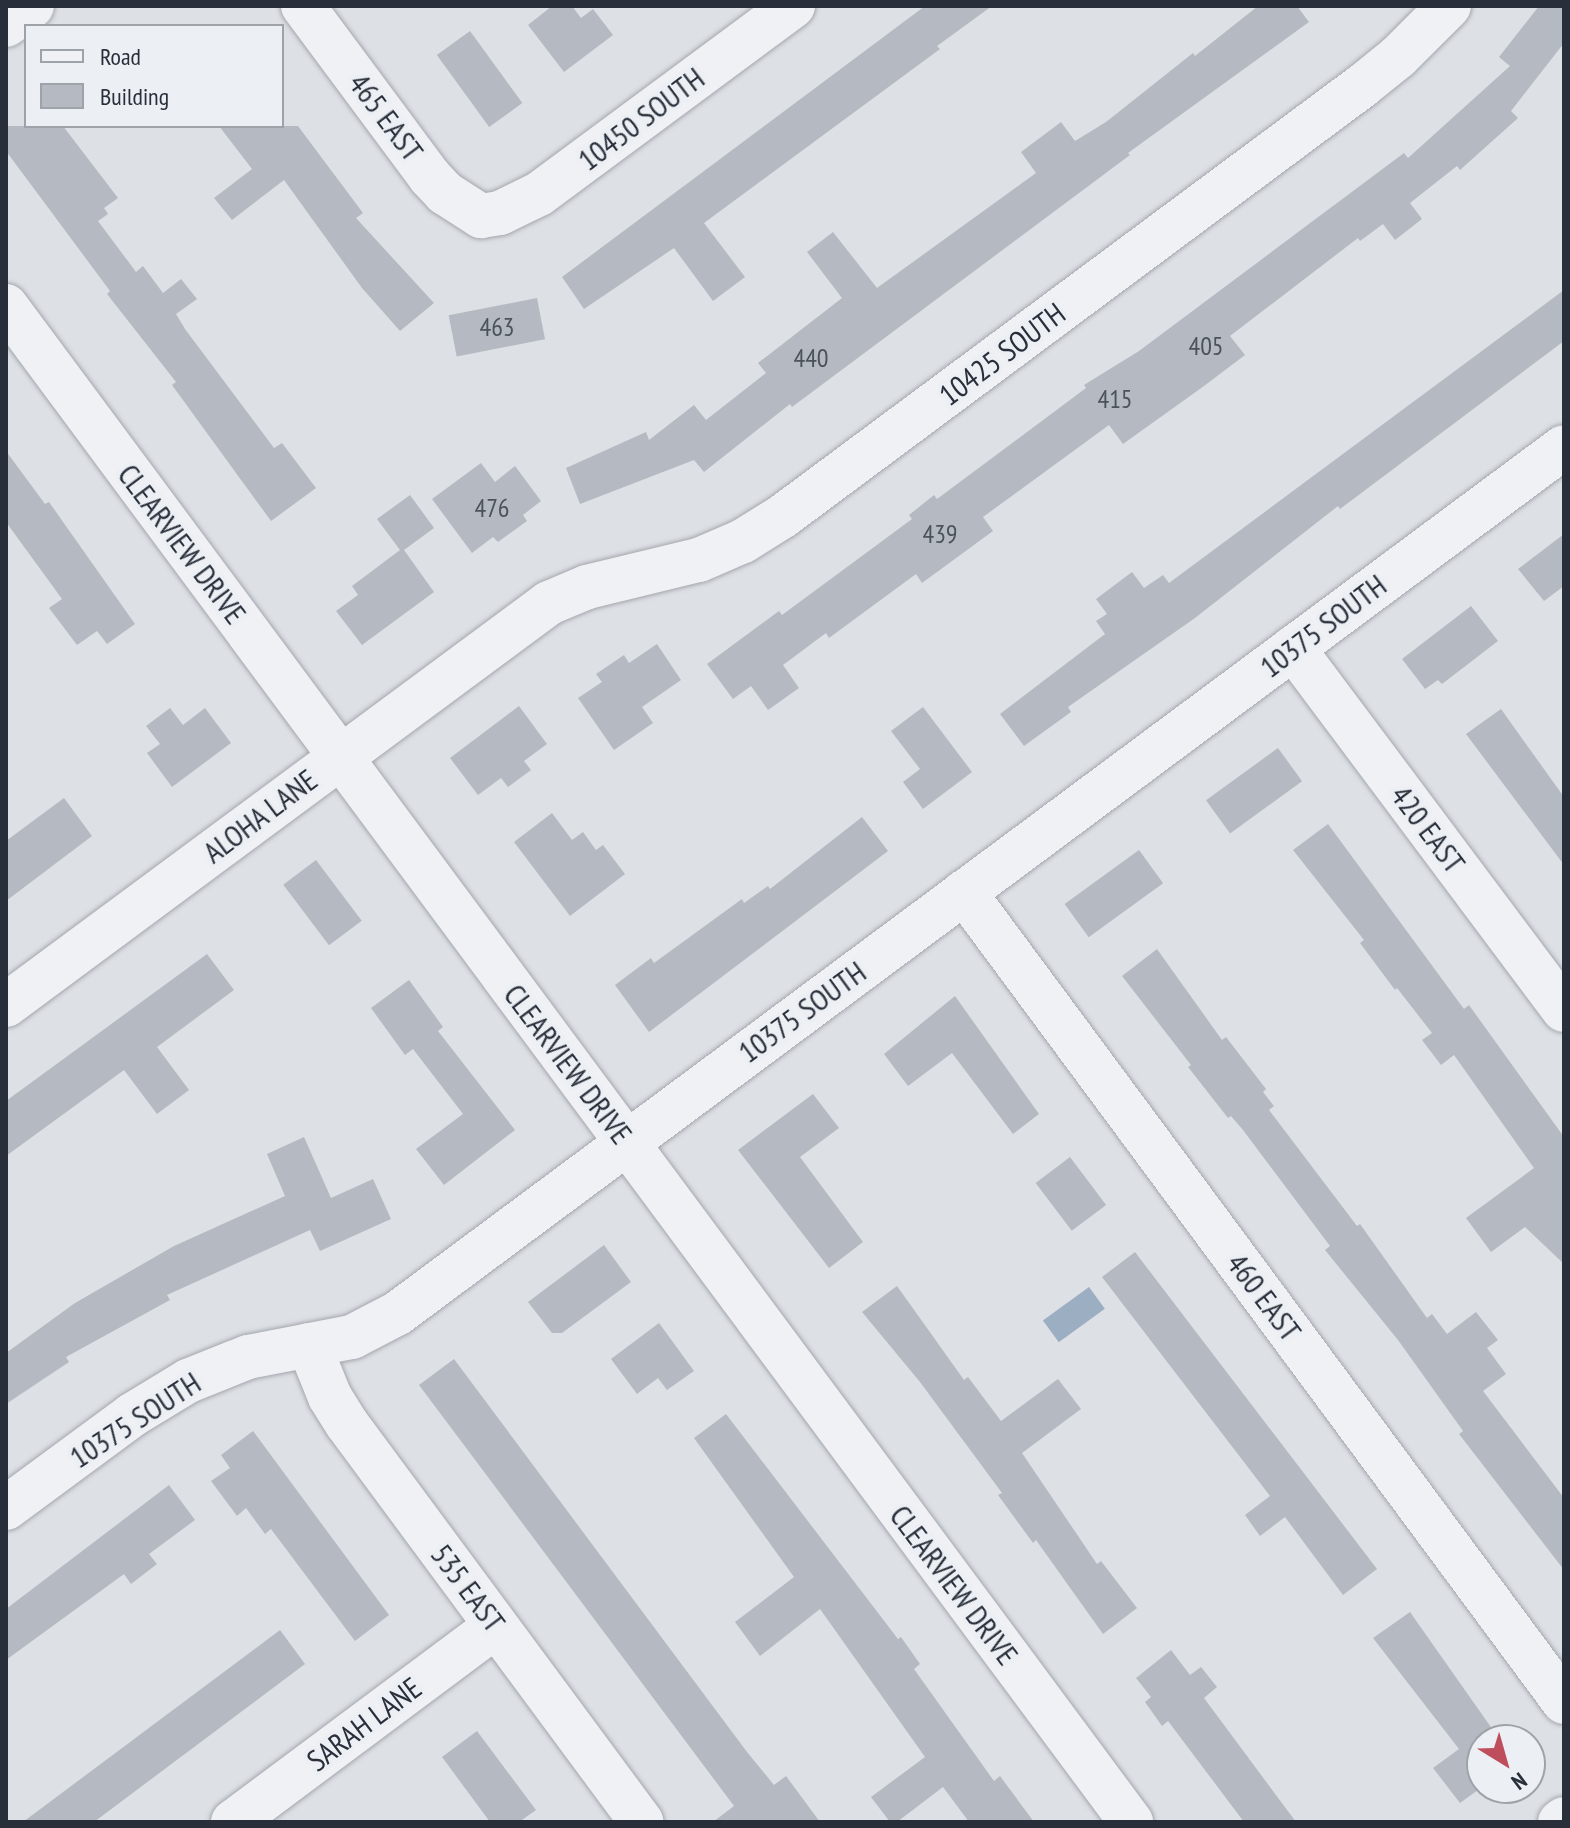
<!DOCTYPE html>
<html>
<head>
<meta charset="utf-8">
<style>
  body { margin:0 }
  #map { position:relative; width:1570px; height:1828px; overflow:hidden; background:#dde0e5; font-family:"PT Sans Narrow",sans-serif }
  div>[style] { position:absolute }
  .water>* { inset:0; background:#9caec2; transform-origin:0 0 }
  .building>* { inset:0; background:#b5bac2; transform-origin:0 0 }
  .roads { filter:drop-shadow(0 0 2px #a3a7ae) drop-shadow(0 0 2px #a3a7ae) }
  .minor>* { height:44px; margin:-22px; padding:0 22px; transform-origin:22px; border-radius:22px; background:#f0f1f4 }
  span { translate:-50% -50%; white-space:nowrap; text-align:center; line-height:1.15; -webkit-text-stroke:8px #eceff3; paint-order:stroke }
  .number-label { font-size:26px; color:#4b525c }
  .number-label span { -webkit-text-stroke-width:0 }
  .street-label { font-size:30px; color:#282f3a }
  .frame { position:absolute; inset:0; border:8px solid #282f3a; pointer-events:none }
  .legend { position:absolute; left:24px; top:24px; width:260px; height:104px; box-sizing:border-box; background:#eceff3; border:2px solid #9ea2a9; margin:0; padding:10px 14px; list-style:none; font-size:24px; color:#282f3a }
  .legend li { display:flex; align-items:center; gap:16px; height:40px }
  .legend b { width:40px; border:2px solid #9ea2a9 }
  .north { position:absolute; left:1466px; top:1724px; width:80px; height:80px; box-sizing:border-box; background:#eceff3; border:2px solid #9ea2a9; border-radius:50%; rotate:143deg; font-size:22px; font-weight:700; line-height:32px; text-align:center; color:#282f3a }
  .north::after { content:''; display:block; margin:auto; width:28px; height:36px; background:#bf4e5d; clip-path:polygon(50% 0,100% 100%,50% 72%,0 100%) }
</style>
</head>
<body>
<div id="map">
  <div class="water">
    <div style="left:1089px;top:1287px;width:27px;height:57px;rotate:54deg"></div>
  </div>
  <div class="building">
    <div style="clip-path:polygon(552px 6px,572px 6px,581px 18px,593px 9px,613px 35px,564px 72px,528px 25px)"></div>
    <div style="clip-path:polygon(925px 6px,992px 6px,937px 46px,940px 49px,704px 223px,745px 277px,713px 301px,674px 248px,584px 309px,562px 277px)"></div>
    <div style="clip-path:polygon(1258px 6px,1297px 6px,1309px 22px,1128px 153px,1130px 155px,792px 407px,790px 404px,704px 472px,694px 460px,580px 504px,566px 468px,646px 432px,649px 440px,694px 405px,706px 420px,766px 373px,758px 363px,842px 298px,807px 252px,833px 232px,877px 288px,1036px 173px,1021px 152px,1061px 122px,1075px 141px,1106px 122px,1193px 53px,1195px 56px)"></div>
    <div style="clip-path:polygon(1539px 6px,1564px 6px,1564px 43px,1511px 111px,1518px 118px,1460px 170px,1457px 166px,1410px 203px,1422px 219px,1395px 240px,1383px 224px,1360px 241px,1358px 238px,1230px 336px,1245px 355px,1204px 386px,1123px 444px,1109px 425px,983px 517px,993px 531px,922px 583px,916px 574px,829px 638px,826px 633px,783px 665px,799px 688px,768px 710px,751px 686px,733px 699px,707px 664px,779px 611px,782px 615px,912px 519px,909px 515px,934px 495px,937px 499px,1086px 388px,1084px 385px,1139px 351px,1404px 153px,1408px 158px,1510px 66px,1499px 57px)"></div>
    <div style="left:470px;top:31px;width:89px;height:41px;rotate:54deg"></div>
    <div style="clip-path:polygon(6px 126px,63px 126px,118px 198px,104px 208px,108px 214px,98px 221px,136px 272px,143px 266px,163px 293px,181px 279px,197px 299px,176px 314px,185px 329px,274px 448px,282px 443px,316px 488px,271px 521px,172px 385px,176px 382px,107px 294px,110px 291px,6px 151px)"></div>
    <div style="clip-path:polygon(219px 126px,298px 126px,363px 213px,356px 218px,434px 303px,400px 331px,362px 288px,284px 180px,232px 220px,214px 198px,252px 169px)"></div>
    <div style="clip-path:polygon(1564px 290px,1564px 341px,1340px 509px,1338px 506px,1195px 618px,1068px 707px,1071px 712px,1024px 746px,1000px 714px,1105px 634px,1096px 621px,1107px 614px,1096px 599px,1132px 572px,1144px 588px,1163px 575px,1169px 583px)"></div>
    <div style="left:537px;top:298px;width:42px;height:90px;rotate:79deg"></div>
    <div style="clip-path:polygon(6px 451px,45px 504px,49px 502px,135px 624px,107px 644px,97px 631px,77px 645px,49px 608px,62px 599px,6px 522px)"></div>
    <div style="clip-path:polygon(481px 463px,495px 482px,515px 466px,541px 501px,523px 515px,527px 521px,498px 542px,493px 537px,472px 553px,432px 499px)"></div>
    <div style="clip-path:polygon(410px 495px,434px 528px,404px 550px,434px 592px,362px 645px,336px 611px,358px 595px,352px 586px,400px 550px,377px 519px)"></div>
    <div style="clip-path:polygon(1564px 534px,1564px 586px,1544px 601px,1518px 569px)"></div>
    <div style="clip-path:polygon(1471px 606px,1498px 641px,1442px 684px,1438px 680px,1425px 689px,1402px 659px)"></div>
    <div style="clip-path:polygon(657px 644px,681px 680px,642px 707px,653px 723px,614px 750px,578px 698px,602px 682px,596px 674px,624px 655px,629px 663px)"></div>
    <div style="clip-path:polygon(519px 706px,547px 744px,524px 761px,531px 770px,508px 787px,501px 778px,478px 795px,450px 758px)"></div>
    <div style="clip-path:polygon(923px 707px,972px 772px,923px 809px,903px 782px,920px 769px,891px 731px)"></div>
    <div style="clip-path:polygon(170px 708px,183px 725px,205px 708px,231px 743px,172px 787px,147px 753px,160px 744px,146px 726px)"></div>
    <div style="clip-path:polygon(1501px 709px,1564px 797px,1564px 865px,1466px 734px)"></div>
    <div style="left:1278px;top:748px;width:41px;height:89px;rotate:54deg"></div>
    <div style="clip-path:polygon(64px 798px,92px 836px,6px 901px,6px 841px)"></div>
    <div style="clip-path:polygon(552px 813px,572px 840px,583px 832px,596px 850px,603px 845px,625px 874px,570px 916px,514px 842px)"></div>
    <div style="clip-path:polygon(862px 817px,888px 851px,649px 1032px,615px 985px,651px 958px,654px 963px,742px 899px,744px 903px,768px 886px,770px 889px)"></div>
    <div style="clip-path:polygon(1328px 824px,1464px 1009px,1469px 1005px,1564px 1137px,1564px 1264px,1525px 1227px,1491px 1252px,1466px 1218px,1534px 1168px,1454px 1055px,1441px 1065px,1422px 1040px,1432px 1033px,1397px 988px,1395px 990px,1360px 943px,1364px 940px,1293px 850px)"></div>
    <div style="left:1139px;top:850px;width:41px;height:92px;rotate:54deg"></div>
    <div style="left:316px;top:860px;width:76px;height:41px;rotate:53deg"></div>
    <div style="clip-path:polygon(1157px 949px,1222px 1040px,1226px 1037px,1266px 1089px,1263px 1092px,1274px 1106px,1269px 1110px,1357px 1226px,1360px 1224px,1427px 1318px,1432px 1314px,1447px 1334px,1476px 1312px,1498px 1340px,1487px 1348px,1506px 1374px,1483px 1391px,1564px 1498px,1564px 1570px,1459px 1434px,1463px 1431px,1398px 1340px,1325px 1250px,1330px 1246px,1243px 1130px,1231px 1116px,1228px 1118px,1188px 1067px,1191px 1065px,1122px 976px)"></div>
    <div style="clip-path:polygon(207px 954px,234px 990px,157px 1047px,189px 1090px,157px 1114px,124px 1070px,6px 1156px,6px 1101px)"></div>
    <div style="clip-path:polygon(409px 980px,443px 1027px,438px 1031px,515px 1130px,444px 1185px,416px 1149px,463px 1114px,413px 1049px,405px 1055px,371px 1008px)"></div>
    <div style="clip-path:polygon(955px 996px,1039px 1114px,1013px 1134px,952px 1053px,908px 1086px,884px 1054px)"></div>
    <div style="clip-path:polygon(813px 1094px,839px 1128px,800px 1157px,863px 1242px,829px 1268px,738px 1150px)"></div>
    <div style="clip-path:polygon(304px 1137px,331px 1198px,373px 1179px,391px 1219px,320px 1251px,310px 1230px,167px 1295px,170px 1300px,66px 1357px,69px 1362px,6px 1404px,6px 1353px,75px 1303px,174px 1246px,285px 1196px,267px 1154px)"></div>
    <div style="left:1070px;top:1157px;width:60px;height:43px;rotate:53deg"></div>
    <div style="clip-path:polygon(604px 1245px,631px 1282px,562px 1333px,552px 1333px,528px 1302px)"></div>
    <div style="clip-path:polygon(1135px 1252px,1377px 1569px,1343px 1595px,1285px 1517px,1260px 1536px,1245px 1515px,1270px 1496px,1102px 1277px)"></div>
    <div style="clip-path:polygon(897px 1286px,964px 1380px,968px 1377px,1001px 1421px,1058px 1379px,1081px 1409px,1022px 1453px,1097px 1564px,1101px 1561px,1137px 1608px,1103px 1634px,1036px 1540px,1033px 1543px,998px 1495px,1002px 1493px,920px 1382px,862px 1312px)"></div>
    <div style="clip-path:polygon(659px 1323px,694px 1371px,667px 1390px,658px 1378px,637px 1394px,611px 1359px)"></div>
    <div style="clip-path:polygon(454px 1359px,747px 1752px,774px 1785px,786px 1776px,820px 1822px,713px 1822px,734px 1806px,419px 1385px)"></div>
    <div style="clip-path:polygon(726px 1414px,898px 1639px,901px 1637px,920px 1664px,914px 1669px,994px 1781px,1000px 1776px,1034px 1822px,969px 1822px,943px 1787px,897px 1822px,890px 1822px,871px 1797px,925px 1757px,820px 1609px,760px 1656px,735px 1622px,794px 1577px,694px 1438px)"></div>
    <div style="clip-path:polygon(253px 1431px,389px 1615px,355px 1641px,271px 1529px,265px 1534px,246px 1508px,237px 1516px,211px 1481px,230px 1468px,221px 1455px)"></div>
    <div style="clip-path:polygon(169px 1485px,195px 1520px,149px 1554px,157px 1564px,131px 1584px,124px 1574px,6px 1660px,6px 1609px)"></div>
    <div style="clip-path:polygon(1410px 1612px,1500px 1740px,1482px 1740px,1482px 1787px,1460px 1803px,1433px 1768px,1459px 1749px,1373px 1638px)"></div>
    <div style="clip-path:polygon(280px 1630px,305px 1664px,94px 1822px,23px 1822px)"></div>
    <div style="clip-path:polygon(1171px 1650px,1190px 1675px,1201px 1667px,1217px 1687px,1204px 1698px,1296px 1822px,1244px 1822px,1168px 1721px,1162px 1726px,1145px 1702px,1151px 1697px,1136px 1678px)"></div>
    <div style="clip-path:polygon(477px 1731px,536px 1810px,519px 1822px,490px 1822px,442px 1757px)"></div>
  </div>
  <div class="roads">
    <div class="minor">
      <div style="left:303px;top:6px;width:213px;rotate:53.4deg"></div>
      <div style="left:430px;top:177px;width:22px;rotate:47deg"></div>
      <div style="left:445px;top:193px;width:43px;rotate:32.6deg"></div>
      <div style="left:481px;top:216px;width:19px;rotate:-9deg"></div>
      <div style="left:500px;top:213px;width:43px;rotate:-26deg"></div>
      <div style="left:539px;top:194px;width:316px;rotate:-36.5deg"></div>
      <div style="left:6px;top:25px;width:32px;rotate:-36deg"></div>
      <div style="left:6px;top:306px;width:1888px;rotate:53.42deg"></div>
      <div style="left:1293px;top:648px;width:452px;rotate:53.2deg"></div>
      <div style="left:964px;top:892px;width:1008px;rotate:53.47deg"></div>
      <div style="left:6px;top:1005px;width:676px;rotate:-36.51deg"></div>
      <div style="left:549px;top:603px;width:41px;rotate:-22.8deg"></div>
      <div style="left:587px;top:587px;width:115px;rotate:-13.6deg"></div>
      <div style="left:699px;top:560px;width:48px;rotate:-23.4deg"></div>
      <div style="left:743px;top:541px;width:47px;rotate:-32deg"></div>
      <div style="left:783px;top:516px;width:721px;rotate:-36.6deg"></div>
      <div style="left:1362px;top:86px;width:46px;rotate:-38.9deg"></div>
      <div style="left:1398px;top:57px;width:72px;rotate:-45deg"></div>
      <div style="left:309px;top:1345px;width:56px;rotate:68deg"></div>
      <div style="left:330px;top:1397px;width:32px;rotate:58deg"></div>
      <div style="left:347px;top:1424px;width:495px;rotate:53.5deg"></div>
      <div style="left:6px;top:1508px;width:157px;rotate:-36.4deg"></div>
      <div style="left:132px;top:1415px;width:66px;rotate:-31.3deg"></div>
      <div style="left:188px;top:1381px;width:65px;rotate:-21.8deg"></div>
      <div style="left:248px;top:1357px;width:106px;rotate:-10.9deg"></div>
      <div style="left:352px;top:1337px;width:52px;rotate:-27.6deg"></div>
      <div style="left:398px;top:1313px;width:1452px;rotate:-36.6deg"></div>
      <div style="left:233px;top:1822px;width:328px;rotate:-36.7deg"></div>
      <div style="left:1560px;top:1822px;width:5px;rotate:-37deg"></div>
    </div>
  </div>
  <div class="number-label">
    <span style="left:497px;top:327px">463</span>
    <span style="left:1206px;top:346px">405</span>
    <span style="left:811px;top:358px">440</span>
    <span style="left:1115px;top:399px">415</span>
    <span style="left:492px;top:508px">476</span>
    <span style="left:940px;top:534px">439</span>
  </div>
  <div class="street-label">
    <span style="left:386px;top:117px;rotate:53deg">465 EAST</span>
    <span style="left:641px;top:119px;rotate:-37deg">10450 SOUTH</span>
    <span style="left:1002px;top:354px;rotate:-37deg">10425 SOUTH</span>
    <span style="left:182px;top:544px;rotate:53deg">CLEARVIEW DRIVE</span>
    <span style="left:1323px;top:626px;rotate:-37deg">10375 SOUTH</span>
    <span style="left:260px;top:816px;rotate:-37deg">ALOHA LANE</span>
    <span style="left:1428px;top:829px;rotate:53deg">420 EAST</span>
    <span style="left:802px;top:1012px;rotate:-36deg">10375 SOUTH</span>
    <span style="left:568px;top:1064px;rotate:53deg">CLEARVIEW DRIVE</span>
    <span style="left:1264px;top:1297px;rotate:53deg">460 EAST</span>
    <span style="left:135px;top:1420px;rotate:-33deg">10375 SOUTH</span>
    <span style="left:954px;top:1585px;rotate:53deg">CLEARVIEW DRIVE</span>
    <span style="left:468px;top:1588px;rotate:53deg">535 EAST</span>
    <span style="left:364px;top:1724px;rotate:-37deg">SARAH LANE</span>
  </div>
  <div class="frame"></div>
  <ul class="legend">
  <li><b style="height:10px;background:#f0f1f4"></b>Road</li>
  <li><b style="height:22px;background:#b5bac2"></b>Building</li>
  </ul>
  <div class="north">N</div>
</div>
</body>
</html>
